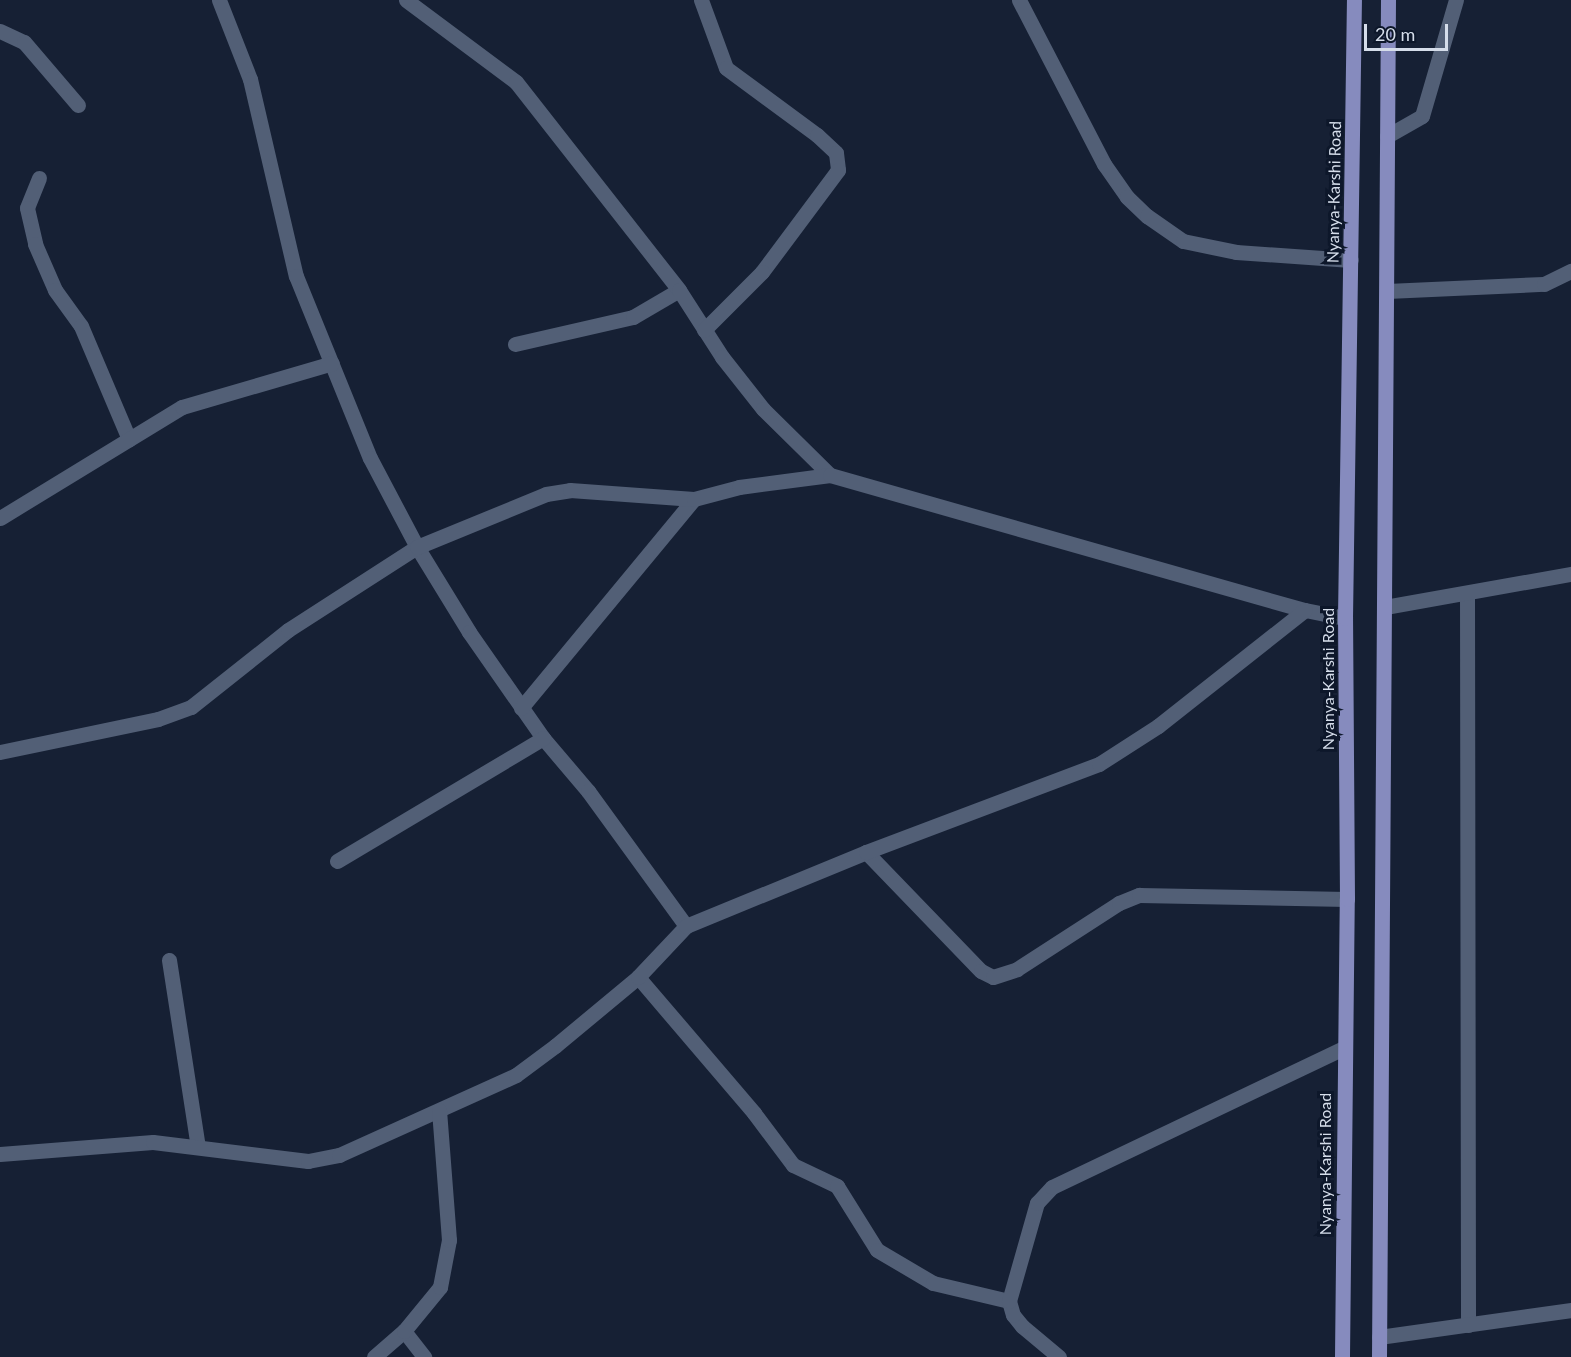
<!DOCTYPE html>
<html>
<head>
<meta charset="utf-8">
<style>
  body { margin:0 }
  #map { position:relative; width:1571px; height:1357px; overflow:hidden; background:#162034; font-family:Lato,sans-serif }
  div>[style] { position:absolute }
  .service>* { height:15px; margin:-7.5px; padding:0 7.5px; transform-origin:7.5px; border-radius:7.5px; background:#525f76 }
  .minor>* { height:15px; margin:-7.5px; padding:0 7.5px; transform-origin:7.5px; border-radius:7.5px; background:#525f76 }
  .primary>* { height:15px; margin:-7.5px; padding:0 7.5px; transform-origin:7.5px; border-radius:7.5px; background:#868bbe }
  span { translate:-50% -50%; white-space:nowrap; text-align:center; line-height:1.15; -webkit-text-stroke:6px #0d172a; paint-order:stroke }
  .street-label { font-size:16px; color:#d5ddea }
  .scale { position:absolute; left:1364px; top:24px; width:84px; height:27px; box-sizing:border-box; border:3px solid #d5ddea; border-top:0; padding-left:8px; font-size:18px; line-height:21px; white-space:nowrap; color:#d5ddea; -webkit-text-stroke:4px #0d172a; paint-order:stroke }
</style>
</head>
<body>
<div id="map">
  <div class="service">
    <div style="left:0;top:31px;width:26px;rotate:25deg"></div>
    <div style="left:24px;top:42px;width:83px;rotate:49.4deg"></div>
    <div style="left:515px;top:344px;width:121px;rotate:-12.9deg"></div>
    <div style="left:633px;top:317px;width:53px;rotate:-30.4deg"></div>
    <div style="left:404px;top:1331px;width:33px;rotate:52deg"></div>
  </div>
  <div class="minor">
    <div style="left:219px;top:0;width:85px;rotate:68.6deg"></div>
    <div style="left:250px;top:79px;width:202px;rotate:76.9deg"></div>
    <div style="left:296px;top:276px;width:196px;rotate:67.9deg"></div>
    <div style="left:370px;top:458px;width:101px;rotate:62.2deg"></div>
    <div style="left:417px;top:547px;width:100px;rotate:58.5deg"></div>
    <div style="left:469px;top:632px;width:129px;rotate:55.1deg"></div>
    <div style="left:543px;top:738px;width:70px;rotate:49.7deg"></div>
    <div style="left:588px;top:791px;width:167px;rotate:54deg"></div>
    <div style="left:406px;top:0;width:137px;rotate:36.7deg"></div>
    <div style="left:516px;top:82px;width:264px;rotate:51.9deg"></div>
    <div style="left:679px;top:290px;width:80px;rotate:57.3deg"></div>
    <div style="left:722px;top:357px;width:66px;rotate:51.7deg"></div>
    <div style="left:763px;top:409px;width:94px;rotate:44.6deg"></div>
    <div style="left:701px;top:0;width:72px;rotate:69.8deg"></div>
    <div style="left:726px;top:68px;width:113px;rotate:36.4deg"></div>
    <div style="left:817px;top:135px;width:26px;rotate:43deg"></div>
    <div style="left:836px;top:153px;width:17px;rotate:83deg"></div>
    <div style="left:838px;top:170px;width:127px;rotate:126.7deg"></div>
    <div style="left:762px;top:272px;width:82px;rotate:135deg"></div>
    <div style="left:1019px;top:0;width:185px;rotate:62.6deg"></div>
    <div style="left:1104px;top:164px;width:40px;rotate:55.1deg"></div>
    <div style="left:1127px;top:197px;width:28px;rotate:44deg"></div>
    <div style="left:1147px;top:216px;width:44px;rotate:34.8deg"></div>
    <div style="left:1183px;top:241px;width:54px;rotate:11.7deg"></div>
    <div style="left:1236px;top:252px;width:115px;rotate:4deg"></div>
    <div style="left:1387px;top:136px;width:40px;rotate:-29.7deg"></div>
    <div style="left:1422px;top:116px;width:121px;rotate:-73.7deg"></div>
    <div style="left:39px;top:178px;width:32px;rotate:112deg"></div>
    <div style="left:27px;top:208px;width:37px;rotate:77deg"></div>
    <div style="left:35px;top:244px;width:50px;rotate:66.5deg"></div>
    <div style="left:55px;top:290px;width:44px;rotate:54.2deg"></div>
    <div style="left:81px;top:326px;width:123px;rotate:67deg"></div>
    <div style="left:1387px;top:291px;width:157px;rotate:-2.6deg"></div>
    <div style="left:1544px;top:284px;width:30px;rotate:-26deg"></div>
    <div style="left:0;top:518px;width:213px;rotate:-31.4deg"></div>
    <div style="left:182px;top:407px;width:156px;rotate:-16.3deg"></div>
    <div style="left:1467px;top:593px;width:732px;rotate:89.92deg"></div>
    <div style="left:1385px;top:607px;width:189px;rotate:-10.1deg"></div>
    <div style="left:521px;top:708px;width:271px;rotate:-50.4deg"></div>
    <div style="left:0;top:752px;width:161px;rotate:-11.8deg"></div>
    <div style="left:158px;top:719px;width:35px;rotate:-20deg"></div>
    <div style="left:191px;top:707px;width:124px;rotate:-38.4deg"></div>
    <div style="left:288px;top:630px;width:153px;rotate:-32.8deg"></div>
    <div style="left:417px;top:547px;width:139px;rotate:-22.3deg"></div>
    <div style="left:546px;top:494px;width:24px;rotate:-9deg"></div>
    <div style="left:570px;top:490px;width:124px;rotate:4.2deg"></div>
    <div style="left:694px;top:499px;width:47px;rotate:-14.9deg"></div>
    <div style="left:739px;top:487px;width:92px;rotate:-7.5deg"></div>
    <div style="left:830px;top:475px;width:494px;rotate:15.9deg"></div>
    <div style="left:1305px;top:610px;width:41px;rotate:11.3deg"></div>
    <div style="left:866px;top:852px;width:165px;rotate:46deg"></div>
    <div style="left:981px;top:971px;width:13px;rotate:27deg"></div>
    <div style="left:993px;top:977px;width:25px;rotate:-18deg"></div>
    <div style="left:1017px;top:969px;width:121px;rotate:-32.9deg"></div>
    <div style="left:1119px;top:903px;width:22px;rotate:-22deg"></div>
    <div style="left:1139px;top:895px;width:208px;rotate:1.1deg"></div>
    <div style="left:337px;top:861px;width:240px;rotate:-30.8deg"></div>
    <div style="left:169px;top:960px;width:189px;rotate:81.2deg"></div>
    <div style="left:638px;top:977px;width:179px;rotate:49.5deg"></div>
    <div style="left:754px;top:1113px;width:65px;rotate:53.1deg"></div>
    <div style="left:793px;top:1165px;width:49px;rotate:25.5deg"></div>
    <div style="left:837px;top:1186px;width:75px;rotate:58deg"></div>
    <div style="left:877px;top:1250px;width:65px;rotate:30.5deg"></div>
    <div style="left:933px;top:1283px;width:78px;rotate:13.3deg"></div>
    <div style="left:0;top:1154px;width:153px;rotate:-4.5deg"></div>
    <div style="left:153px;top:1142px;width:156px;rotate:7deg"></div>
    <div style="left:308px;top:1161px;width:32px;rotate:-11deg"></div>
    <div style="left:339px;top:1155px;width:194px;rotate:-24.3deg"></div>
    <div style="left:516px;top:1075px;width:49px;rotate:-36.6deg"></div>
    <div style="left:555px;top:1046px;width:108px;rotate:-39.7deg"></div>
    <div style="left:638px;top:977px;width:70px;rotate:-46.7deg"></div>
    <div style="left:686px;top:926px;width:195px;rotate:-22.3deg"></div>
    <div style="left:866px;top:852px;width:249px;rotate:-20.7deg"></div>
    <div style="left:1099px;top:764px;width:70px;rotate:-32.8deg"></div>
    <div style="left:1158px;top:726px;width:187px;rotate:-38.3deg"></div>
    <div style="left:1379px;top:1337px;width:194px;rotate:-8deg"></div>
    <div style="left:374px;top:1357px;width:40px;rotate:-41deg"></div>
    <div style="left:404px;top:1331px;width:57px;rotate:-50.7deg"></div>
    <div style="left:440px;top:1287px;width:48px;rotate:-79.2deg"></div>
    <div style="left:449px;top:1240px;width:130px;rotate:-94.4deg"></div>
    <div style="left:1059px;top:1357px;width:48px;rotate:-140deg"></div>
    <div style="left:1022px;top:1326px;width:14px;rotate:-129deg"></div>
    <div style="left:1013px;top:1315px;width:15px;rotate:-106deg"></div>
    <div style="left:1009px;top:1301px;width:102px;rotate:-74.1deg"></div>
    <div style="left:1037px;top:1203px;width:22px;rotate:-47deg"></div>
    <div style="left:1052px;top:1187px;width:323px;rotate:-25.5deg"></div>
  </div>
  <div class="primary">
    <div style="left:1342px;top:1357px;width:458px;rotate:-89.4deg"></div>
    <div style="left:1347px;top:899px;width:281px;rotate:-90.4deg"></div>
    <div style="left:1345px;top:618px;width:618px;rotate:-89.17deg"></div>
    <div style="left:1379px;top:1357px;width:1357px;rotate:-89.62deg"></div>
  </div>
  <div class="street-label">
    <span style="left:1334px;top:192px;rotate:-89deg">Nyanya-Karshi Road</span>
    <span style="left:1328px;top:679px;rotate:-90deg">Nyanya-Karshi Road</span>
    <span style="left:1325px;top:1164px;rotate:-90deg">Nyanya-Karshi Road</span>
  </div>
  <div class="scale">20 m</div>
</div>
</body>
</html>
